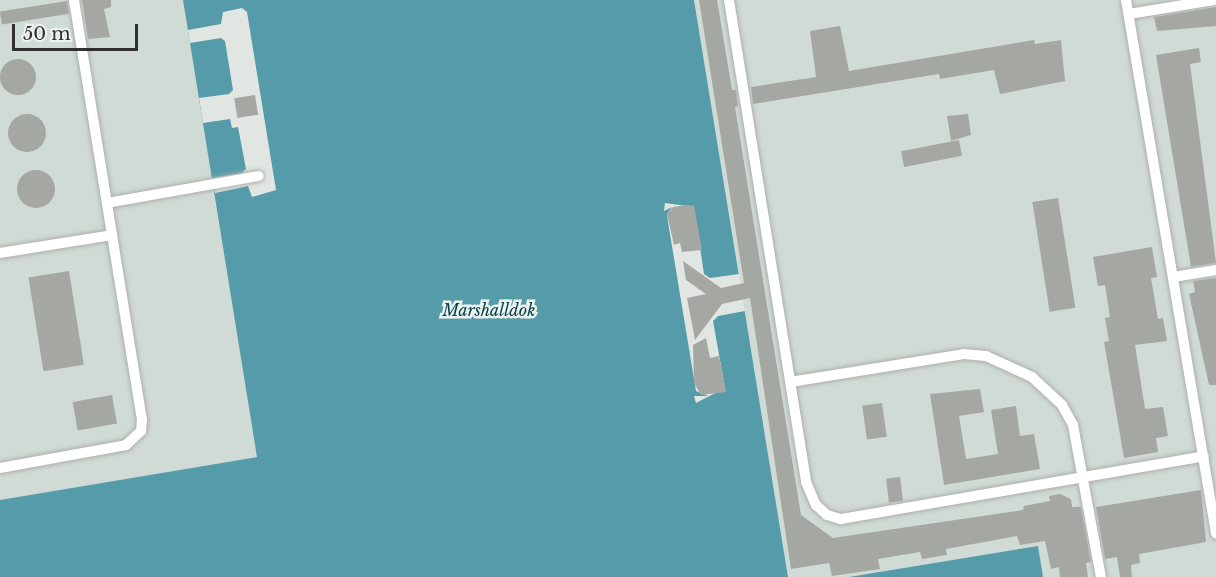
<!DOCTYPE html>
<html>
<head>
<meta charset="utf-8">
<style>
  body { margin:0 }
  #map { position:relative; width:1216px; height:577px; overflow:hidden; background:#e2e6e3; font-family:"Libre Baskerville",serif }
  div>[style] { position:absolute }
  .built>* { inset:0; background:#d1dbd5 }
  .water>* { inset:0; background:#569ba9 }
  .pier>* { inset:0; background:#e2e6e3 }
  .building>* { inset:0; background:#a5a7a3; transform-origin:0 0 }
  .round { border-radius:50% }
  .roads { filter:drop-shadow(0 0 2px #adb0ae) drop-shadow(0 0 2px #adb0ae) }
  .service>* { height:10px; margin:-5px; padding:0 5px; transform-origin:5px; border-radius:5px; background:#fff }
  span { translate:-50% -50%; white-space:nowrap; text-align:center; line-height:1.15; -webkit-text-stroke:5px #eff3f0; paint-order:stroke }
  .water-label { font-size:16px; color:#00434d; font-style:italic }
  .scale { position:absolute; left:12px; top:24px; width:126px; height:27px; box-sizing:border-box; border:3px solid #2e2f2e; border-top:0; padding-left:8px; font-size:18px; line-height:21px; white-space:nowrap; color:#2e2f2e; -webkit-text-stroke:4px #eff3f0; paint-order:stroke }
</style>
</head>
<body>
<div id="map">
  <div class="built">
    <div style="clip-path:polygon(0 0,183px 0,258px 457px,0 500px)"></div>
    <div style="clip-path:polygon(694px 0,1216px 0,1216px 577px,1043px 577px,1038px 546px,849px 577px,788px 577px)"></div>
  </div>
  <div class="water">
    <div style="clip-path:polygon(183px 0,694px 0,788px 577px,0 577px,0 500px,257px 457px)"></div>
    <div style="clip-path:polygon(1038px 546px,1043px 577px,849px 577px)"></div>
  </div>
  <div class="pier">
    <div style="clip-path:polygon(242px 8px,247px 12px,276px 190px,252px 197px,248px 186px,215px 193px,212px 178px,242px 173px,246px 169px,238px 127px,232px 128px,230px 119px,203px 123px,199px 98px,229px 94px,233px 90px,225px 41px,221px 38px,190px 43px,188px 30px,221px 24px,223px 12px)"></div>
    <div style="clip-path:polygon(665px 203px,694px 207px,704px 274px,710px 278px,739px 274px,745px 311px,718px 316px,713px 321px,725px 388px,696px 403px,694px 396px,708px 396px,696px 391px,668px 222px,667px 214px,672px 207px,664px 211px)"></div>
  </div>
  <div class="building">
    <div style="clip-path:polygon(82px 0,111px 0,111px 7px,104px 9px,110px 37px,88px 39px)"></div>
    <div style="clip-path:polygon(699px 0,717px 0,732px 90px,736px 90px,738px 106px,735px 107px,801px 515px,833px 538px,1023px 510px,1024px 506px,1050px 501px,1049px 496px,1060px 494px,1071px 499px,1072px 507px,1081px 507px,1091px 562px,1086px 563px,1088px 577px,1060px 577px,1059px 567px,1051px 569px,1045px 541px,1020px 545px,1017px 536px,946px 549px,947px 555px,922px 559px,920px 552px,878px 559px,880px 569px,832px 576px,829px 563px,791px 569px,750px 298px,722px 304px,695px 340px,687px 298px,706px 294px,686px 280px,683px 261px,721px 288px,744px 283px)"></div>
    <div style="left:67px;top:1px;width:13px;height:68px;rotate:81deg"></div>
    <div style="clip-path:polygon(1216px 7px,1216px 26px,1157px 31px,1154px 17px)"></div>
    <div style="clip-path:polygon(840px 26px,849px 71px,1034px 40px,1035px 44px,1061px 40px,1065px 81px,1000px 94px,994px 70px,940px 79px,939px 74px,753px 104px,751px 87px,816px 77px,810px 31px)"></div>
    <div style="clip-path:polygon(1199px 48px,1201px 62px,1190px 64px,1216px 263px,1191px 267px,1156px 55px)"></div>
    <div class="round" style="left:0;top:59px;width:36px;height:36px"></div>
    <div style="left:255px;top:95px;width:20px;height:21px;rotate:81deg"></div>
    <div class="round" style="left:8px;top:114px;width:38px;height:38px"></div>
    <div style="clip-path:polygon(968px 114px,971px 135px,951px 141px,947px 116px)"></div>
    <div style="left:959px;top:140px;width:16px;height:59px;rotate:79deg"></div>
    <div class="round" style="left:17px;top:170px;width:38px;height:38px"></div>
    <div style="left:1058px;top:198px;width:111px;height:26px;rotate:81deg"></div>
    <div style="clip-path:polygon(688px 205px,694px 206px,702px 250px,682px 252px,680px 243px,674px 245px,667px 214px,673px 207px)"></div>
    <div style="clip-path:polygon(1152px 247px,1157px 277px,1151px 278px,1158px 319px,1163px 318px,1167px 341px,1135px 345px,1145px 409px,1163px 407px,1168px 436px,1156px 438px,1158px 452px,1124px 458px,1104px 342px,1109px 341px,1105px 318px,1110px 317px,1105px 285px,1098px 286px,1093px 257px)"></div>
    <div style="left:69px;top:271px;width:95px;height:41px;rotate:81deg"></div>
    <div style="clip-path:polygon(1216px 278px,1216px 385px,1209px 385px,1189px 294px,1195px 292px,1193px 281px)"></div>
    <div style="clip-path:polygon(706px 338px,710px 358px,719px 356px,726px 392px,701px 395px,694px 383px,693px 345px)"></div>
    <div style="clip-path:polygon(980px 389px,984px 412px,959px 416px,966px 459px,998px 454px,991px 410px,1016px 406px,1020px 436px,1034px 434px,1040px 469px,944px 485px,930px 394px)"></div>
    <div style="left:112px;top:395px;width:29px;height:40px;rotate:80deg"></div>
    <div style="left:882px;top:403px;width:34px;height:20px;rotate:82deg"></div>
    <div style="left:900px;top:477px;width:24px;height:14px;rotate:83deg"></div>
    <div style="clip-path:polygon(1201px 490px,1206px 542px,1139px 554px,1140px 563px,1131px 565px,1132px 577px,1120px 577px,1117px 557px,1105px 559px,1096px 507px)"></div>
  </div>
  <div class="roads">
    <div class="service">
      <div style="left:729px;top:0;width:488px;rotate:80.9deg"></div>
      <div style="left:806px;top:482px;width:25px;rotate:67deg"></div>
      <div style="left:816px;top:505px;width:15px;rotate:42deg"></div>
      <div style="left:827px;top:515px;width:15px;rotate:16deg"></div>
      <div style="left:841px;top:519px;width:368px;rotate:-9.8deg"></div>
      <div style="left:1126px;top:0;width:541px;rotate:80.42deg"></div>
      <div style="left:1129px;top:14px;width:86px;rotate:-9.4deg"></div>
      <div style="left:107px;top:203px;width:154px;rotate:-10.1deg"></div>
      <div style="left:0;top:253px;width:113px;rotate:-9.1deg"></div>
      <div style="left:1173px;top:277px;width:44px;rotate:-9.2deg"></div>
      <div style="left:790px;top:382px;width:176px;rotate:-9.1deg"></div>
      <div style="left:964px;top:354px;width:22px;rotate:5deg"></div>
      <div style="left:986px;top:356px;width:51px;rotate:24.5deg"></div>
      <div style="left:1032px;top:377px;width:41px;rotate:43deg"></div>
      <div style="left:1062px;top:405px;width:23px;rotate:61deg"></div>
      <div style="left:1073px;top:425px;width:155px;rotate:79.6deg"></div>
      <div style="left:0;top:468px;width:128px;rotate:-10.3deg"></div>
      <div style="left:126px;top:445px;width:21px;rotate:-43deg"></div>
      <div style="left:141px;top:431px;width:11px;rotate:-85deg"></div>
      <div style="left:142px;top:420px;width:425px;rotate:-99.2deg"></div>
    </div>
  </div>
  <div class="water-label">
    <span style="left:489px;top:310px">Marshalldok</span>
  </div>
  <div class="scale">50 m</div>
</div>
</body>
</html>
